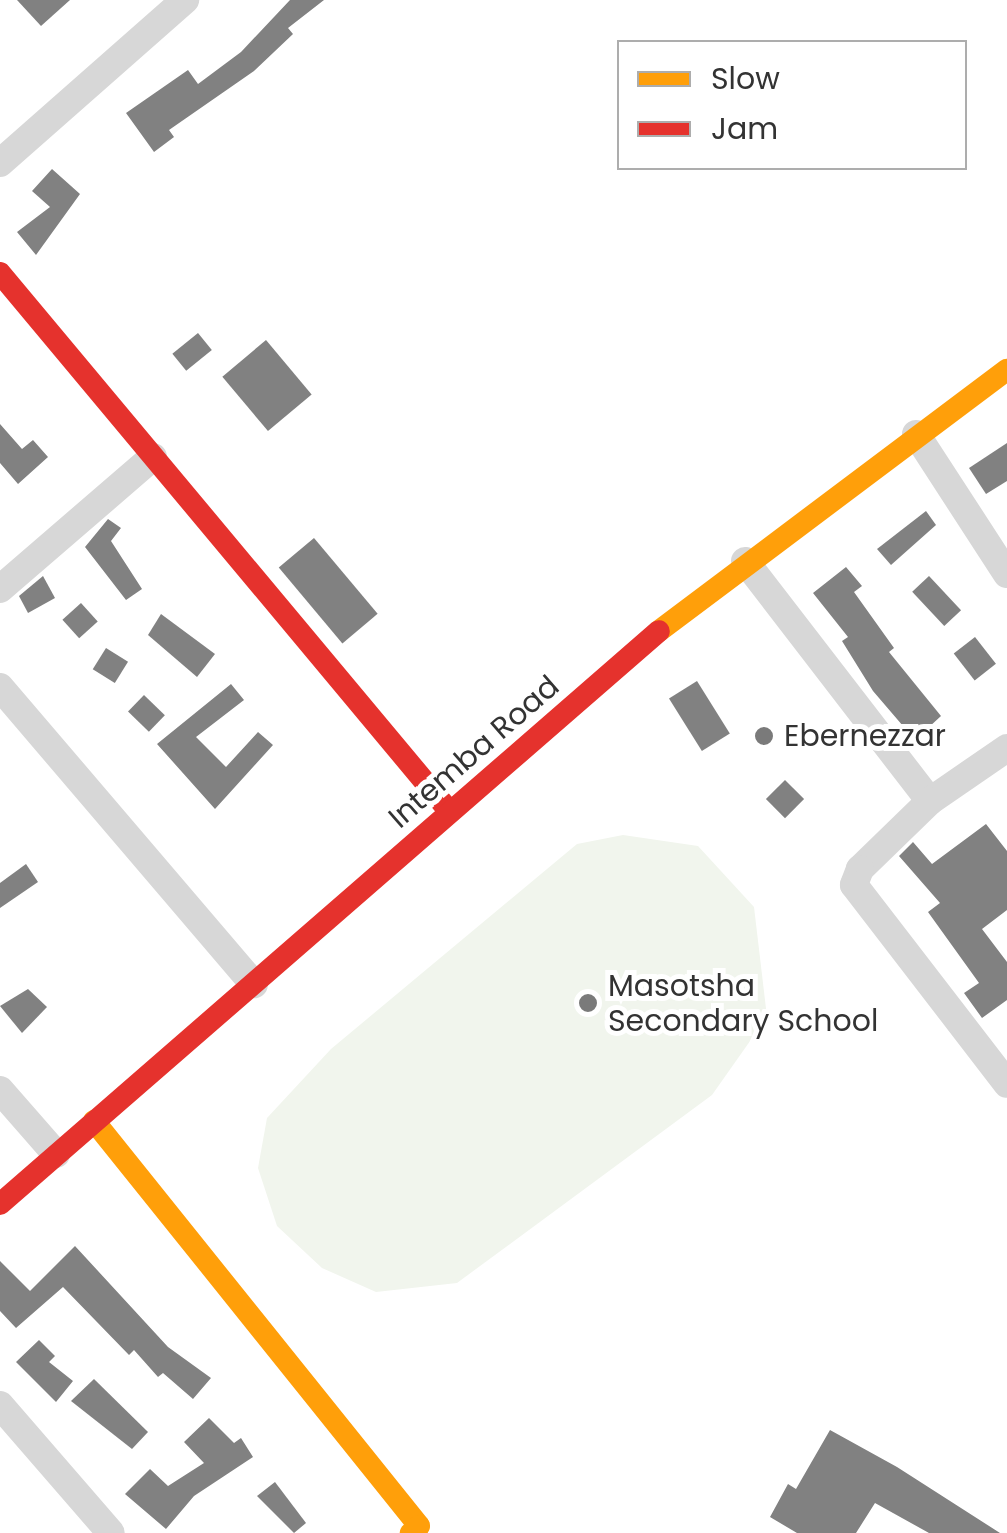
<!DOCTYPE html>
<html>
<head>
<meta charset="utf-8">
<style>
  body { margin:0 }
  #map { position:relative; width:1007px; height:1533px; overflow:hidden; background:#fff; font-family:Poppins,sans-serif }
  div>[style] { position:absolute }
  .green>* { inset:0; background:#f1f5ed }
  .building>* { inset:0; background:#818181; transform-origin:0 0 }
  .street>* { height:28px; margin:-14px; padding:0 14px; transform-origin:14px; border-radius:14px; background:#d7d7d7 }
  .slow>* { height:22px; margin:-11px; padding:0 11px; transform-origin:11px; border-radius:11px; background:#ff9f0a }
  .jam>* { height:22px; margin:-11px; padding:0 11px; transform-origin:11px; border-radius:11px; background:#e5322d }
  .dots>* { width:28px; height:28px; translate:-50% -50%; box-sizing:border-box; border:5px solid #fff; border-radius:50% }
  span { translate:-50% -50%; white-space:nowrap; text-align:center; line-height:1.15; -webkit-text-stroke:10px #fff; paint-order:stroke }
  .poi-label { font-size:30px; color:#333 }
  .left { translate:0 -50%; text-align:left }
  .street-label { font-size:30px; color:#333 }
  .legend { position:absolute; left:617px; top:40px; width:350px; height:130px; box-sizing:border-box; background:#fff; border:2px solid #adadad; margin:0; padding:12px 18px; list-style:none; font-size:30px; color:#333 }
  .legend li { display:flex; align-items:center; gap:20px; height:50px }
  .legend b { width:50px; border:2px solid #adadad }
</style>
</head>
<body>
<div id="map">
  <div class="green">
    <div style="clip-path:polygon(623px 835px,698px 846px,754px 907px,767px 1017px,712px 1095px,457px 1283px,376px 1292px,322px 1268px,277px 1226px,258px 1168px,267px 1118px,331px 1049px,577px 844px)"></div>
  </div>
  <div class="building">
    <div style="clip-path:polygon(17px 0,70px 0,41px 26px)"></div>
    <div style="clip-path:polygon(290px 0,324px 0,288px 28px,293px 34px,254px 71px,169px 130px,174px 137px,154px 152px,126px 113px,188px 70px,198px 84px,241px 52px)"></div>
    <div style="clip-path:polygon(52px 169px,80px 194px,36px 255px,17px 232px,50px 207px,32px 191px)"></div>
    <div style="left:198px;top:333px;width:22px;height:33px;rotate:51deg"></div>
    <div style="left:266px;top:340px;width:71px;height:57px;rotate:50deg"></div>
    <div style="clip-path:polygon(0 424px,22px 449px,33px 440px,48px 457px,18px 484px,0 463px)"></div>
    <div style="clip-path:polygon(1007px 443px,1007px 481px,986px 494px,969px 468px)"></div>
    <div style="clip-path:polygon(926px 511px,936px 525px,891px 565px,877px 549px)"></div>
    <div style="clip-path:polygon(108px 519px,121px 528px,111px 541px,142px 589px,126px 600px,85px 547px)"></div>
    <div style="left:314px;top:538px;width:99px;height:46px;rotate:50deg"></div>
    <div style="clip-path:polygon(846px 567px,862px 586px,854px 592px,894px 648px,889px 652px,941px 716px,915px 740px,873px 691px,842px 641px,848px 637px,813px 593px)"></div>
    <div style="clip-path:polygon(43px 576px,55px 598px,28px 613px,19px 596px)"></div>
    <div style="left:929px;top:576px;width:47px;height:23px;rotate:47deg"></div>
    <div style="left:81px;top:603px;width:25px;height:25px;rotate:48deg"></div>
    <div style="clip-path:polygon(161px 614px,215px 654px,197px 677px,148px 635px)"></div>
    <div style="left:975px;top:637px;width:34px;height:27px;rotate:52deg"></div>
    <div style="left:106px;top:648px;width:26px;height:25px;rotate:32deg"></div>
    <div style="left:697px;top:681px;width:62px;height:33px;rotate:58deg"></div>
    <div style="clip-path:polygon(231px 684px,244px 700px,196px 737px,226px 767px,258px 732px,273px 745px,215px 809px,157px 744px)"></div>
    <div style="left:144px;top:695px;width:29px;height:23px;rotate:44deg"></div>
    <div style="left:785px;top:780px;width:27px;height:27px;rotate:45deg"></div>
    <div style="clip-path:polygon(986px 824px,1007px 851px,1007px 910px,982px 929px,1007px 962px,1007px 1000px,982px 1018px,964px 993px,979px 983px,928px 912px,940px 903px,899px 856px,913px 842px,932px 864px)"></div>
    <div style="clip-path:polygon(26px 864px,38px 882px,0 908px,0 883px)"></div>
    <div style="clip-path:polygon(28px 989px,47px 1007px,22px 1033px,0 1006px)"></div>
    <div style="clip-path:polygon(75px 1246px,168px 1347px,211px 1378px,193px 1399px,163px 1373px,158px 1377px,134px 1350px,129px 1355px,63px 1287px,16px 1328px,0 1311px,0 1261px,30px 1291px)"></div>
    <div style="clip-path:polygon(39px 1340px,55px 1356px,49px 1362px,73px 1381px,56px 1402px,16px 1362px)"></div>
    <div style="clip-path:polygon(94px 1379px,148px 1432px,132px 1449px,71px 1401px)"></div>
    <div style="clip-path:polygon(209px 1418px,234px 1443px,241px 1438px,253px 1457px,194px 1496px,166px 1529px,125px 1494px,150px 1469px,168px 1486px,204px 1463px,184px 1442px)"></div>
    <div style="clip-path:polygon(830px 1430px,897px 1467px,1000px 1533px,929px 1533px,875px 1503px,856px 1533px,797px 1533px,770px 1517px,788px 1484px,796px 1489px)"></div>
    <div style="clip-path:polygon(275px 1482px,306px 1523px,294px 1533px,257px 1496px)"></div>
  </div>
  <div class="street">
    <div style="left:0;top:163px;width:247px;rotate:-41.4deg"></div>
    <div style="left:916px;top:434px;width:167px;rotate:57deg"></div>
    <div style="left:745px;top:561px;width:303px;rotate:52.4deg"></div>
    <div style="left:0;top:589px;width:202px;rotate:-40.8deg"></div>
    <div style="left:0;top:687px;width:391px;rotate:49.5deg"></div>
    <div style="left:1007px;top:748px;width:93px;rotate:145.5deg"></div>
    <div style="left:930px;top:801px;width:98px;rotate:135.8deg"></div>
    <div style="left:860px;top:869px;width:17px;rotate:111deg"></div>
    <div style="left:854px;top:885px;width:251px;rotate:52.4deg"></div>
    <div style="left:0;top:1090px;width:85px;rotate:48.8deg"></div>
    <div style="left:0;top:1405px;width:169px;rotate:49.1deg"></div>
  </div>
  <div class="slow">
    <div style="left:659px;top:631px;width:435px;rotate:-36.9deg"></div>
    <div style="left:94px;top:1121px;width:519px;rotate:51.25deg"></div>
    <div style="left:419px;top:1526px;width:11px;rotate:139deg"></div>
  </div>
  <div class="jam">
    <div style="left:0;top:273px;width:702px;rotate:50.14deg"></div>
    <div style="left:0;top:1204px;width:873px;rotate:-41.01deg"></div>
  </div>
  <div class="dots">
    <div style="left:764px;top:736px;background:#7a7a7a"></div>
    <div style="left:588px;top:1003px;background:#7a7a7a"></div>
  </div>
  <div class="poi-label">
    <span class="left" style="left:784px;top:736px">Ebernezzar</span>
    <span class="left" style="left:608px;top:1003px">Masotsha<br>Secondary School</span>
  </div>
  <div class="street-label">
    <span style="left:474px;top:752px;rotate:-41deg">Intemba Road</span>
  </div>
  <ul class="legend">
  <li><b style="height:12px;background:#ff9f0a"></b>Slow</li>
  <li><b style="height:12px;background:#e5322d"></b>Jam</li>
  </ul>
</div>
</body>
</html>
